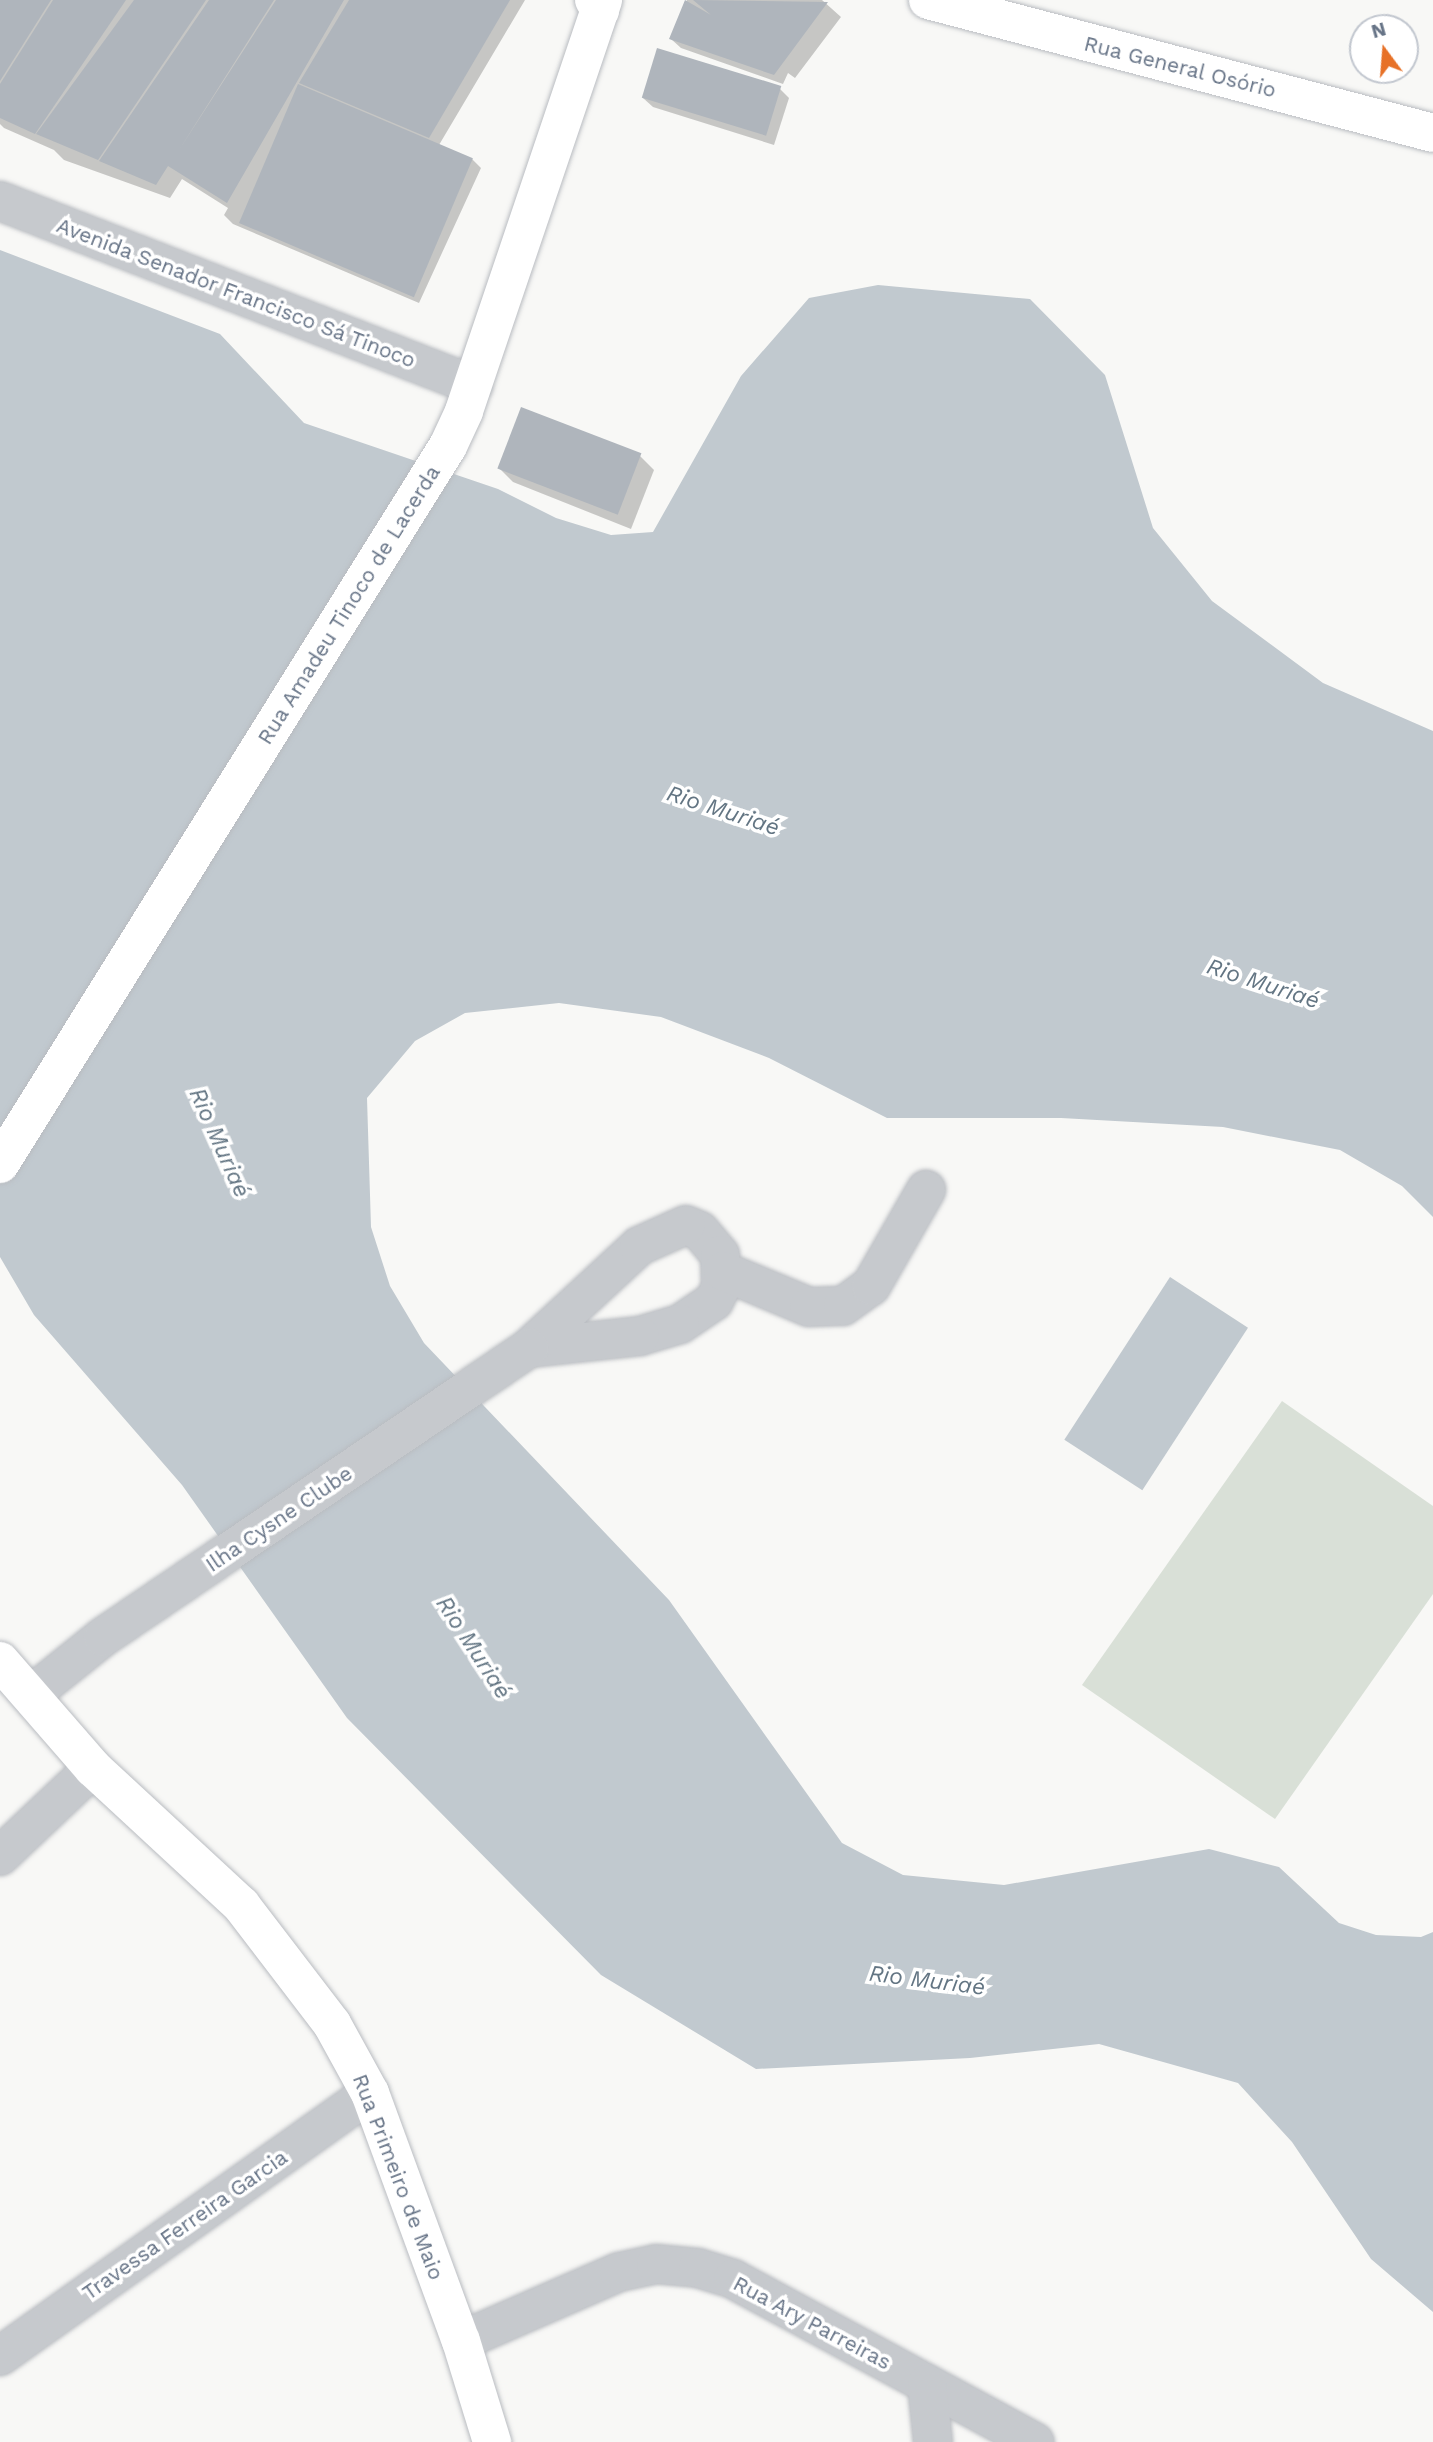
<!DOCTYPE html>
<html>
<head>
<meta charset="utf-8">
<style>
  body { margin:0 }
  #map { position:relative; width:1433px; height:2442px; overflow:hidden; background:#f8f8f6; font-family:"Work Sans",sans-serif }
  div>[style] { position:absolute }
  .green>* { inset:0; background:#d9e0d7 }
  .water>* { inset:0; background:#c1c9cf; transform-origin:0 0 }
  .shadow>* { inset:0; background:#0003 }
  .building>* { inset:0; background:#afb5bc; transform-origin:0 0 }
  .roads { filter:drop-shadow(0 0 2px #b9bcc1) drop-shadow(0 0 2px #b9bcc1) }
  .minor>* { height:38px; margin:-19px; padding:0 19px; transform-origin:19px; border-radius:19px; background:#c6c9cd }
  .major>* { height:38px; margin:-19px; padding:0 19px; transform-origin:19px; border-radius:19px; background:#fff }
  .highway>* { height:38px; margin:-19px; padding:0 19px; transform-origin:19px; border-radius:19px; background:#fff }
  span { translate:-50% -50%; white-space:nowrap; text-align:center; line-height:1.15; -webkit-text-stroke:7px #fff; paint-order:stroke }
  .street-label { font-size:21px; color:#677487 }
  .water-label { font-size:23px; color:#637583; font-style:italic }
  .north { position:absolute; left:1349px; top:14px; width:70px; height:70px; box-sizing:border-box; background:#fff; border:2px solid #c2c7cf; border-radius:50%; rotate:344deg; font-size:19px; font-weight:700; line-height:28px; text-align:center; color:#677487 }
  .north::after { content:''; display:block; margin:auto; width:24px; height:32px; background:#e77127; clip-path:polygon(50% 0,100% 100%,50% 72%,0 100%) }
</style>
</head>
<body>
<div id="map">
  <div class="green">
    <div style="clip-path:polygon(1282px 1401px,1433px 1506px,1433px 1594px,1275px 1819px,1082px 1685px)"></div>
  </div>
  <div class="water">
    <div style="clip-path:polygon(0 250px,220px 334px,304px 423px,498px 489px,556px 518px,611px 535px,653px 532px,741px 376px,809px 298px,878px 285px,1030px 299px,1105px 375px,1153px 528px,1212px 601px,1323px 683px,1433px 731px,1433px 1217px,1402px 1186px,1340px 1150px,1223px 1127px,1061px 1118px,887px 1118px,769px 1058px,661px 1017px,559px 1003px,465px 1013px,415px 1041px,367px 1098px,371px 1227px,390px 1286px,424px 1343px,669px 1600px,842px 1843px,903px 1875px,1004px 1885px,1209px 1849px,1279px 1867px,1339px 1923px,1376px 1935px,1421px 1937px,1433px 1932px,1433px 2312px,1371px 2259px,1292px 2142px,1238px 2083px,1099px 2044px,970px 2058px,756px 2069px,601px 1975px,347px 1718px,182px 1485px,34px 1315px,0 1257px)"></div>
    <div style="left:1170px;top:1277px;width:93px;height:194px;rotate:33deg"></div>
  </div>
  <div class="shadow">
    <div style="clip-path:polygon(0 0,525px 0,439px 145px,472px 159px,481px 168px,419px 303px,233px 224px,224px 215px,228px 208px,182px 179px,170px 198px,64px 160px,54px 150px,4px 128px,0 124px)"></div>
    <div style="clip-path:polygon(687px 0,822px 0,841px 17px,795px 78px,788px 73px,783px 84px,681px 48px,671px 39px)"></div>
    <div style="clip-path:polygon(780px 89px,789px 98px,774px 145px,653px 107px,643px 98px)"></div>
    <div style="clip-path:polygon(640px 456px,654px 470px,631px 529px,513px 482px,499px 468px)"></div>
  </div>
  <div class="building">
    <div style="clip-path:polygon(0 0,51px 0,0 81px)"></div>
    <div style="clip-path:polygon(53px 0,126px 0,35px 134px,0 118px,0 84px)"></div>
    <div style="clip-path:polygon(134px 0,206px 0,98px 160px,36px 134px)"></div>
    <div style="clip-path:polygon(209px 0,274px 0,179px 150px,276px 0,344px 0,227px 203px,168px 166px,156px 185px,99px 161px)"></div>
    <div style="clip-path:polygon(349px 0,510px 0,429px 138px,299px 83px)"></div>
    <div style="clip-path:polygon(685px 0,711px 15px,693px 0,828px 2px,774px 75px,669px 39px)"></div>
    <div style="left:657px;top:48px;width:130px;height:52px;rotate:17deg"></div>
    <div style="left:298px;top:84px;width:190px;height:151px;rotate:23deg"></div>
    <div style="left:521px;top:407px;width:129px;height:66px;rotate:21deg"></div>
  </div>
  <div class="roads">
    <div class="minor">
      <div style="left:0;top:201px;width:508px;rotate:21.26deg"></div>
      <div style="left:686px;top:1225px;width:15px;rotate:23deg"></div>
      <div style="left:700px;top:1231px;width:31px;rotate:50deg"></div>
      <div style="left:720px;top:1255px;width:32px;rotate:88deg"></div>
      <div style="left:721px;top:1287px;width:16px;rotate:117deg"></div>
      <div style="left:714px;top:1301px;width:41px;rotate:145.9deg"></div>
      <div style="left:680px;top:1324px;width:42px;rotate:163.3deg"></div>
      <div style="left:640px;top:1336px;width:112px;rotate:173.8deg"></div>
      <div style="left:529px;top:1348px;width:150px;rotate:-42.8deg"></div>
      <div style="left:639px;top:1246px;width:51px;rotate:-24.1deg"></div>
      <div style="left:723px;top:1271px;width:93px;rotate:22.7deg"></div>
      <div style="left:809px;top:1307px;width:34px;rotate:-2deg"></div>
      <div style="left:843px;top:1306px;width:34px;rotate:-36deg"></div>
      <div style="left:871px;top:1286px;width:111px;rotate:-60.2deg"></div>
      <div style="left:32px;top:1694px;width:91px;rotate:-38.8deg"></div>
      <div style="left:103px;top:1637px;width:515px;rotate:-34.15deg"></div>
      <div style="left:0;top:1856px;width:128px;rotate:-43.4deg"></div>
      <div style="left:461px;top:2341px;width:172px;rotate:-23.6deg"></div>
      <div style="left:619px;top:2272px;width:38px;rotate:-12deg"></div>
      <div style="left:656px;top:2264px;width:42px;rotate:5.4deg"></div>
      <div style="left:698px;top:2268px;width:37px;rotate:17deg"></div>
      <div style="left:733px;top:2279px;width:343px;rotate:28.4deg"></div>
      <div style="left:0;top:2356px;width:454px;rotate:-35.4deg"></div>
      <div style="left:927px;top:2384px;width:58px;rotate:84.1deg"></div>
    </div>
    <div class="major">
      <div style="left:0;top:1164px;width:846px;rotate:-58.04deg"></div>
      <div style="left:448px;top:446px;width:38px;rotate:-65deg"></div>
      <div style="left:464px;top:411px;width:434px;rotate:-71.3deg"></div>
      <div style="left:0;top:1661px;width:142px;rotate:49deg"></div>
      <div style="left:93px;top:1768px;width:202px;rotate:42.8deg"></div>
      <div style="left:241px;top:1905px;width:150px;rotate:52.6deg"></div>
      <div style="left:332px;top:2024px;width:79px;rotate:61.2deg"></div>
      <div style="left:370px;top:2093px;width:264px;rotate:69.9deg"></div>
      <div style="left:461px;top:2341px;width:106px;rotate:72.9deg"></div>
    </div>
    <div class="highway">
      <div style="left:594px;top:0;width:12px;rotate:59deg"></div>
      <div style="left:928px;top:0;width:522px;rotate:14.75deg"></div>
    </div>
  </div>
  <div class="street-label">
    <span style="left:1180px;top:67px;rotate:14deg">Rua General Osório</span>
    <span style="left:236px;top:293px;rotate:21deg">Avenida Senador Francisco Sá Tinoco</span>
    <span style="left:349px;top:605px;rotate:-58deg">Rua Amadeu Tinoco de Lacerda</span>
    <span style="left:279px;top:1519px;rotate:-34deg">Ilha Cysne Clube</span>
    <span style="left:398px;top:2177px;rotate:69deg">Rua Primeiro de Maio</span>
    <span style="left:185px;top:2225px;rotate:-35deg">Travessa Ferreira Garcia</span>
    <span style="left:812px;top:2323px;rotate:28deg">Rua Ary Parreiras</span>
  </div>
  <div class="water-label">
    <span style="left:723px;top:811px;rotate:18deg">Rio Muriaé</span>
    <span style="left:1263px;top:984px;rotate:18deg">Rio Muriaé</span>
    <span style="left:219px;top:1143px;rotate:66deg">Rio Muriaé</span>
    <span style="left:473px;top:1648px;rotate:57deg">Rio Muriaé</span>
    <span style="left:927px;top:1981px;rotate:7deg">Rio Muriaé</span>
  </div>
  <div class="north">N</div>
</div>
</body>
</html>
